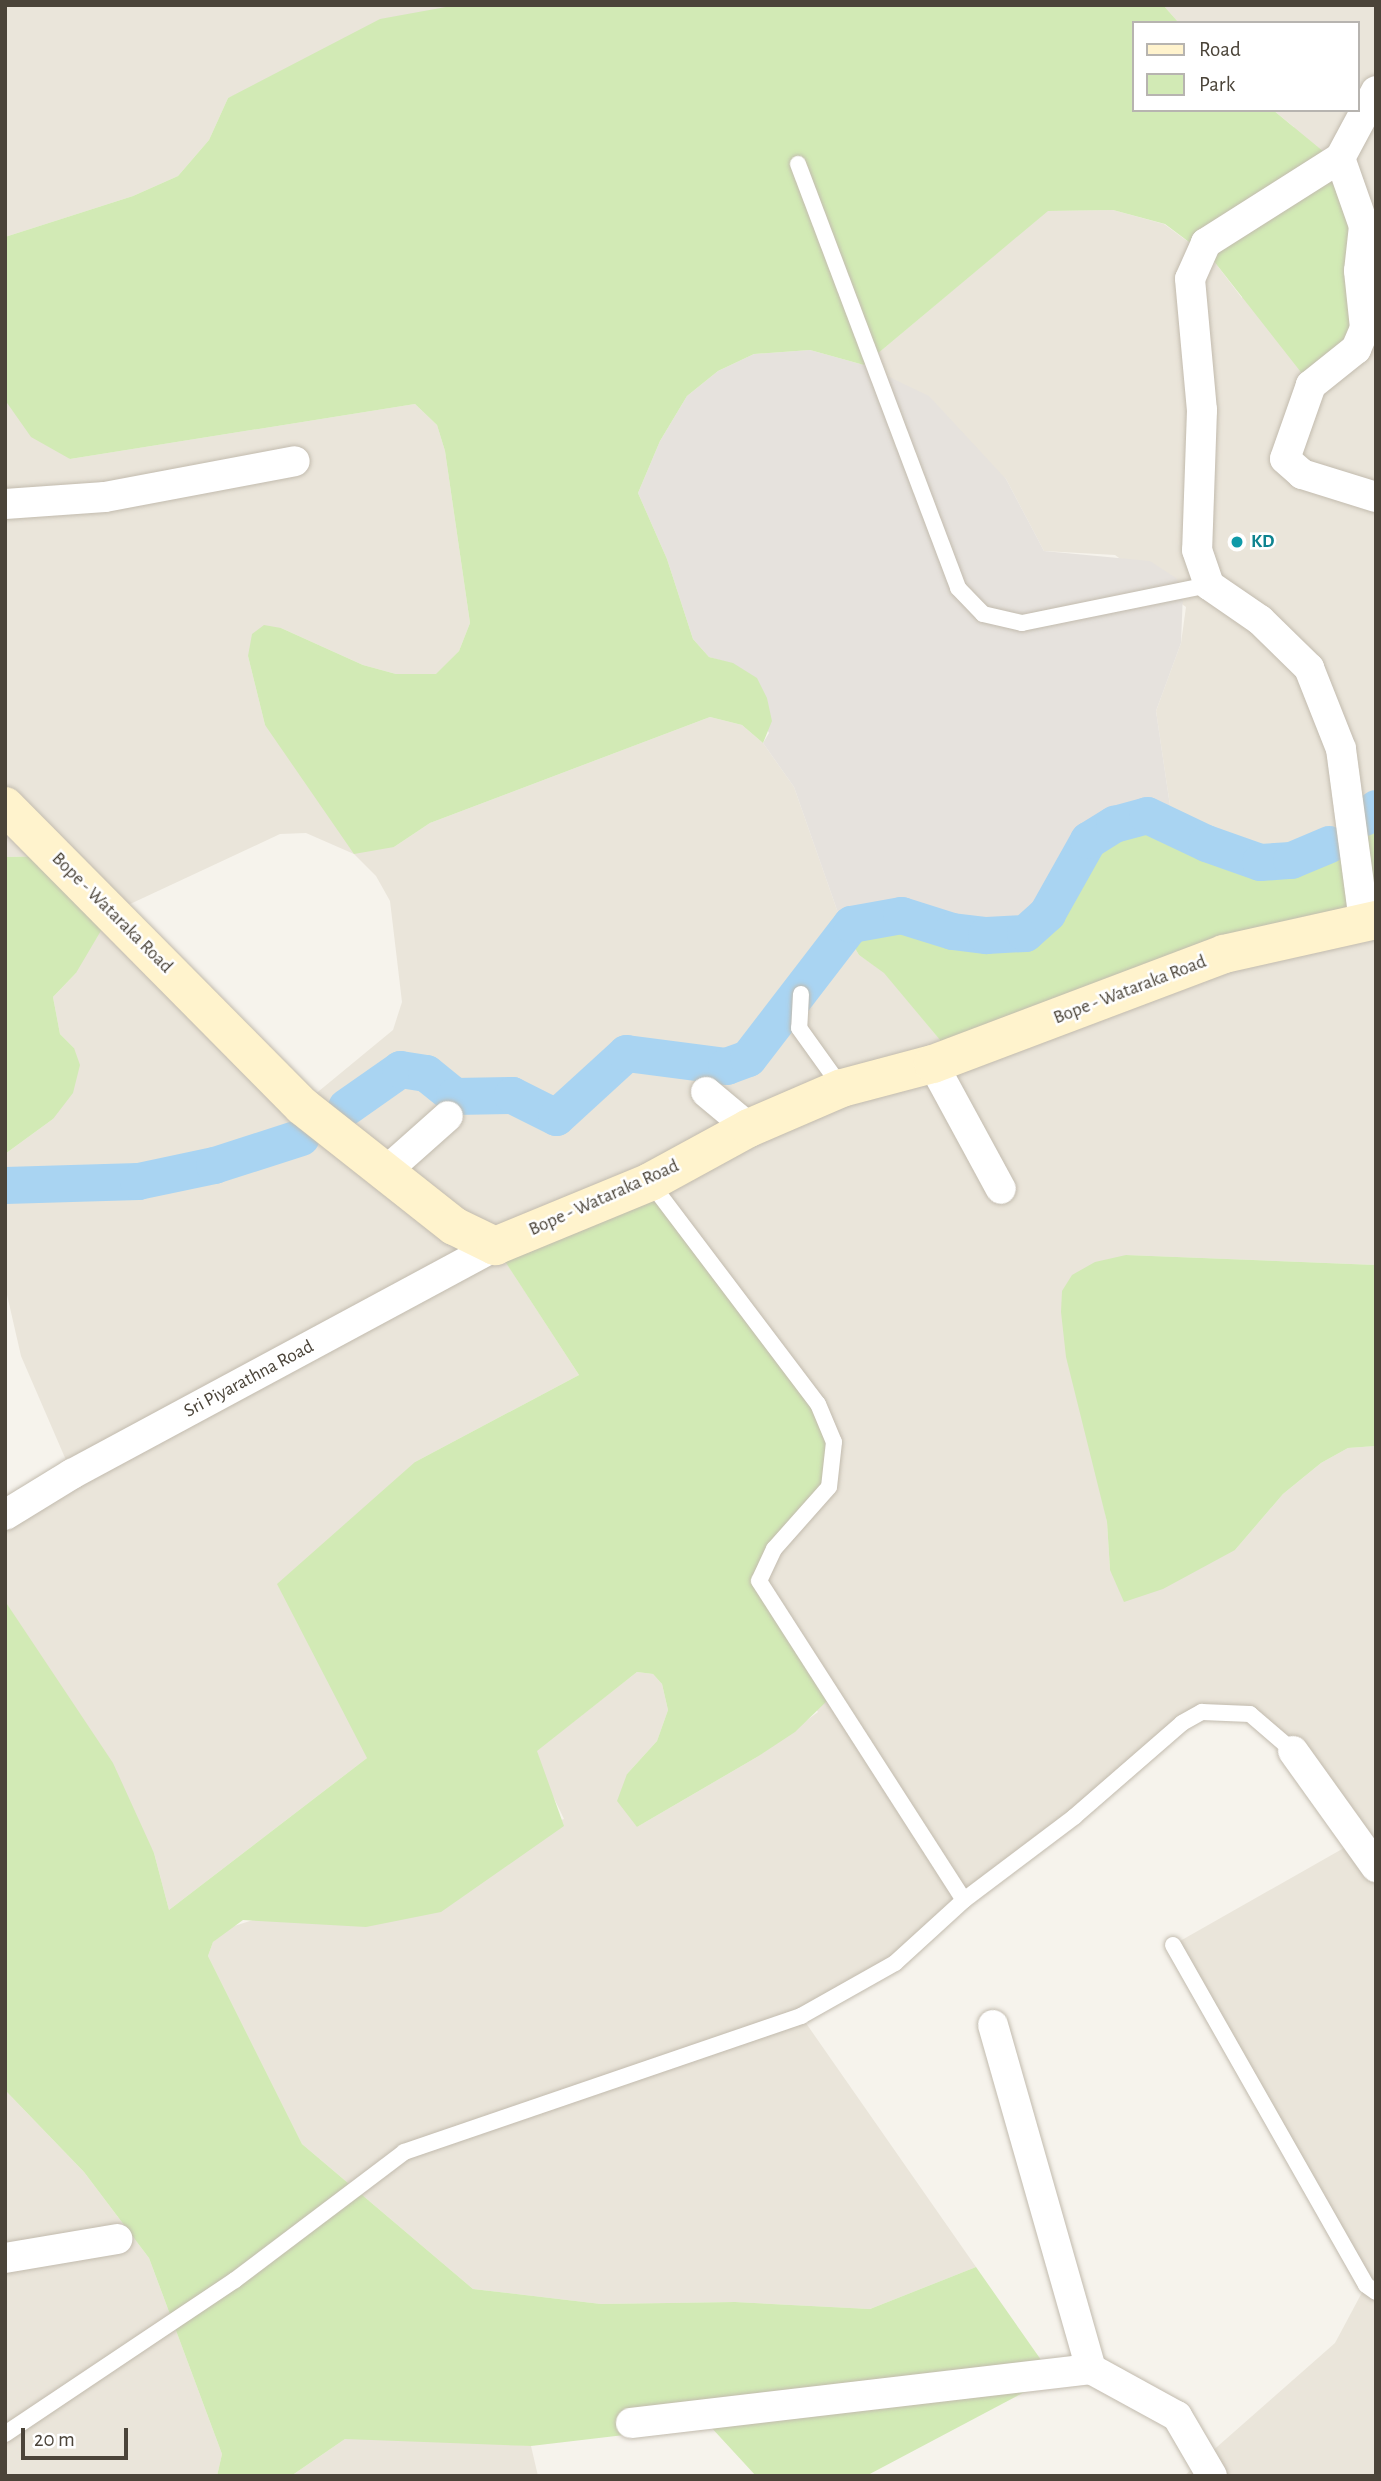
<!DOCTYPE html>
<html>
<head>
<meta charset="utf-8">
<style>
  body { margin:0 }
  #map { position:relative; width:1381px; height:2481px; overflow:hidden; background:#f6f3ec; font-family:"Alegreya Sans",sans-serif }
  div>[style] { position:absolute }
  .residential>* { inset:0; background:#eae5da }
  .industrial>* { inset:0; background:#e6e2dd }
  .green>* { inset:0; background:#d2eab5 }
  .canal>* { height:37px; margin:-18.5px; padding:0 18.5px; transform-origin:18.5px; border-radius:18.5px; background:#a9d4f2 }
  .roads { filter:drop-shadow(0 0 2px #c2bbae) drop-shadow(0 0 2px #c2bbae) }
  .lane>* { height:16px; margin:-8px; padding:0 8px; transform-origin:8px; border-radius:8px; background:#fff }
  .street>* { height:30px; margin:-15px; padding:0 15px; transform-origin:15px; border-radius:15px; background:#fff }
  .secondary>* { height:38px; margin:-19px; padding:0 19px; transform-origin:19px; border-radius:19px; background:#fff3cd }
  .dots>* { width:19px; height:19px; translate:-50% -50%; box-sizing:border-box; border:4px solid #fff; border-radius:50% }
  span { translate:-50% -50%; white-space:nowrap; text-align:center; line-height:1.15; -webkit-text-stroke:5px #fff; paint-order:stroke }
  .culture-label { font-size:19px; color:#0d838f; font-weight:700 }
  .left { translate:0 -50%; text-align:left }
  .street-label { font-size:19px; color:#4b4439 }
  .frame { position:absolute; inset:0; border:7px solid #4b4439; pointer-events:none }
  .legend { position:absolute; left:1132px; top:21px; width:228px; height:91px; box-sizing:border-box; background:#fff; border:2px solid #b7b4b0; margin:0; padding:9px 12px; list-style:none; font-size:21px; color:#4b4439 }
  .legend li { display:flex; align-items:center; gap:14px; height:35px }
  .legend b { width:35px; border:2px solid #b7b4b0 }
  .scale { position:absolute; left:21px; top:2428px; width:107px; height:32px; box-sizing:border-box; border:4px solid #4b4439; border-top:0; padding-left:9px; font-size:21px; line-height:24px; white-space:nowrap; color:#4b4439; -webkit-text-stroke:5px #fff; paint-order:stroke }
</style>
</head>
<body>
<div id="map">
  <div class="residential">
    <div style="clip-path:polygon(5px 5px,457px 5px,228px 98px,209px 140px,178px 176px,133px 196px,5px 237px)"></div>
    <div style="clip-path:polygon(1163px 5px,1376px 5px,1376px 792px,1321px 845px,1291px 860px,1260px 862px,1173px 826px,1156px 711px,1181px 643px,1186px 607px,1115px 555px,1044px 551px,1006px 479px,864px 365px,1047px 211px,1113px 210px,1164px 224px,1213px 260px,1242px 298px,1294px 127px,1273px 110px,1358px 110px,1358px 23px,1179px 23px)"></div>
    <div style="clip-path:polygon(evenodd,5px 400px,70px 459px,415px 404px,437px 425px,445px 451px,470px 623px,459px 651px,437px 674px,396px 674px,363px 665px,281px 628px,248px 656px,265px 725px,394px 847px,430px 823px,710px 717px,742px 725px,763px 743px,794px 787px,844px 930px,859px 955px,884px 972px,950px 1052px,1376px 910px,1376px 1265px,1126px 1255px,1090px 1443px,1107px 1522px,1110px 1570px,1235px 1550px,1283px 1494px,1321px 1463px,1348px 1448px,1376px 1446px,1376px 2476px,1184px 2476px,1335px 2343px,1366px 2285px,1173px 1945px,1358px 1840px,1250px 1714px,1203px 1712px,895px 1963px,801px 2016px,976px 2267px,870px 2309px,735px 2302px,601px 2304px,473px 2289px,302px 2144px,208px 1956px,213px 1942px,228px 1928px,564px 1819px,539px 1767px,536px 1751px,637px 1672px,653px 1674px,662px 1684px,668px 1710px,657px 1741px,627px 1774px,637px 1827px,757px 1757px,818px 1712px,496px 1247px,579px 1375px,415px 1462px,367px 1758px,169px 1910px,154px 1853px,5px 1601px,5px 1515px,72px 1474px,21px 1356px,5px 1286px,5px 1154px,53px 1119px,74px 1048px,60px 1034px,53px 997px,76px 973px,56px 856px,5px 857px,5px 400px,306px 833px,354px 854px,376px 876px,390px 901px,402px 1002px,393px 1030px,302px 1105px,113px 912px,280px 834px,306px 833px)"></div>
    <div style="clip-path:polygon(5px 2090px,84px 2172px,149px 2258px,222px 2454px,217px 2476px,5px 2476px)"></div>
    <div style="clip-path:polygon(406px 2438px,531px 2446px,538px 2476px,291px 2476px,345px 2439px)"></div>
  </div>
  <div class="industrial">
    <div style="clip-path:polygon(810px 350px,864px 365px,929px 396px,1006px 479px,1044px 551px,1150px 561px,1176px 578px,1183px 592px,1181px 643px,1156px 711px,1173px 826px,1147px 815px,1088px 840px,1047px 913px,1025px 933px,986px 935px,952px 931px,900px 915px,864px 920px,844px 930px,794px 787px,763px 743px,769px 733px,733px 664px,709px 657px,693px 639px,667px 559px,638px 493px,660px 441px,687px 396px,718px 371px,754px 354px)"></div>
  </div>
  <div class="green">
    <div style="clip-path:polygon(457px 5px,1163px 5px,1179px 23px,1134px 23px,1134px 110px,1273px 110px,1341px 166px,1365px 328px,1311px 385px,1213px 260px,1165px 224px,1113px 210px,1048px 211px,864px 365px,810px 350px,754px 354px,718px 371px,687px 396px,660px 441px,638px 493px,667px 559px,693px 639px,709px 657px,733px 663px,757px 678px,767px 698px,772px 721px,763px 743px,742px 725px,710px 717px,430px 823px,394px 847px,354px 854px,265px 725px,248px 656px,252px 634px,264px 625px,281px 628px,363px 665px,396px 674px,436px 674px,459px 651px,470px 623px,445px 451px,437px 425px,415px 404px,70px 459px,31px 437px,5px 400px,5px 237px,133px 196px,178px 176px,209px 140px,228px 98px,380px 19px)"></div>
    <div style="clip-path:polygon(1376px 792px,1376px 910px,950px 1052px,884px 973px,859px 955px,844px 930px,864px 920px,901px 915px,952px 931px,986px 935px,1025px 933px,1047px 913px,1088px 840px,1114px 824px,1147px 815px,1206px 843px,1260px 862px,1291px 860px,1321px 845px)"></div>
    <div style="clip-path:polygon(56px 856px,112px 912px,76px 973px,53px 997px,60px 1034px,74px 1048px,80px 1065px,73px 1093px,53px 1119px,5px 1154px,5px 857px)"></div>
    <div style="clip-path:polygon(650px 1182px,818px 1404px,834px 1442px,829px 1487px,759px 1581px,831px 1697px,795px 1732px,757px 1757px,637px 1827px,617px 1801px,627px 1774px,657px 1741px,668px 1710px,662px 1684px,653px 1674px,637px 1672px,537px 1751px,564px 1826px,441px 1912px,366px 1927px,243px 1920px,213px 1942px,208px 1956px,302px 2144px,473px 2289px,601px 2304px,735px 2302px,870px 2309px,976px 2267px,1053px 2377px,866px 2476px,756px 2476px,709px 2425px,531px 2446px,345px 2439px,291px 2476px,217px 2476px,222px 2454px,149px 2258px,84px 2172px,5px 2090px,5px 1601px,113px 1763px,154px 1853px,169px 1910px,367px 1758px,277px 1584px,415px 1462px,579px 1375px,495px 1246px)"></div>
    <div style="clip-path:polygon(1126px 1255px,1376px 1265px,1376px 1446px,1348px 1448px,1321px 1463px,1283px 1494px,1235px 1550px,1163px 1589px,1124px 1602px,1110px 1570px,1107px 1522px,1066px 1357px,1061px 1312px,1062px 1291px,1072px 1275px,1095px 1262px)"></div>
  </div>
  <div class="canal">
    <div style="left:1364px;top:817px;width:15px;rotate:-37deg"></div>
    <div style="left:346px;top:1107px;width:66px;rotate:-35.1deg"></div>
    <div style="left:400px;top:1069px;width:26px;rotate:9deg"></div>
    <div style="left:426px;top:1073px;width:36px;rotate:39deg"></div>
    <div style="left:454px;top:1096px;width:58px;rotate:-1deg"></div>
    <div style="left:512px;top:1095px;width:49px;rotate:26.6deg"></div>
    <div style="left:556px;top:1117px;width:95px;rotate:-42.4deg"></div>
    <div style="left:626px;top:1053px;width:101px;rotate:7.4deg"></div>
    <div style="left:726px;top:1066px;width:23px;rotate:-20deg"></div>
    <div style="left:748px;top:1058px;width:169px;rotate:-52.5deg"></div>
    <div style="left:851px;top:924px;width:51px;rotate:-10.2deg"></div>
    <div style="left:901px;top:915px;width:53px;rotate:17.4deg"></div>
    <div style="left:952px;top:931px;width:34px;rotate:7deg"></div>
    <div style="left:986px;top:935px;width:39px;rotate:-3deg"></div>
    <div style="left:1025px;top:933px;width:30px;rotate:-42deg"></div>
    <div style="left:1047px;top:913px;width:84px;rotate:-60.7deg"></div>
    <div style="left:1088px;top:840px;width:31px;rotate:-32deg"></div>
    <div style="left:1114px;top:824px;width:34px;rotate:-15deg"></div>
    <div style="left:1147px;top:815px;width:65px;rotate:25.4deg"></div>
    <div style="left:1206px;top:843px;width:57px;rotate:19.4deg"></div>
    <div style="left:1260px;top:862px;width:31px;rotate:-4deg"></div>
    <div style="left:1291px;top:860px;width:41px;rotate:-22.8deg"></div>
    <div style="left:5px;top:1185px;width:133px;rotate:-1.7deg"></div>
    <div style="left:138px;top:1181px;width:78px;rotate:-11.9deg"></div>
    <div style="left:214px;top:1165px;width:91px;rotate:-17.8deg"></div>
  </div>
  <div class="roads">
    <div class="lane">
      <div style="left:798px;top:164px;width:453px;rotate:69.3deg"></div>
      <div style="left:958px;top:588px;width:36px;rotate:46deg"></div>
      <div style="left:983px;top:614px;width:40px;rotate:13deg"></div>
      <div style="left:1022px;top:623px;width:191px;rotate:-11.5deg"></div>
      <div style="left:801px;top:994px;width:34px;rotate:93deg"></div>
      <div style="left:799px;top:1028px;width:74px;rotate:54.4deg"></div>
      <div style="left:650px;top:1182px;width:278px;rotate:52.9deg"></div>
      <div style="left:818px;top:1404px;width:41px;rotate:67.2deg"></div>
      <div style="left:834px;top:1442px;width:45px;rotate:96.3deg"></div>
      <div style="left:829px;top:1487px;width:83px;rotate:131.6deg"></div>
      <div style="left:774px;top:1549px;width:35px;rotate:115deg"></div>
      <div style="left:759px;top:1581px;width:379px;rotate:57.3deg"></div>
      <div style="left:964px;top:1900px;width:138px;rotate:-37deg"></div>
      <div style="left:1074px;top:1817px;width:143px;rotate:-41deg"></div>
      <div style="left:1182px;top:1723px;width:23px;rotate:-29deg"></div>
      <div style="left:1202px;top:1712px;width:48px;rotate:2.4deg"></div>
      <div style="left:1250px;top:1714px;width:57px;rotate:40.7deg"></div>
      <div style="left:1173px;top:1945px;width:391px;rotate:60.4deg"></div>
      <div style="left:1366px;top:2285px;width:12px;rotate:35deg"></div>
      <div style="left:5px;top:2434px;width:277px;rotate:-33.8deg"></div>
      <div style="left:235px;top:2280px;width:212px;rotate:-37.1deg"></div>
      <div style="left:404px;top:2152px;width:420px;rotate:-18.9deg"></div>
      <div style="left:801px;top:2016px;width:108px;rotate:-29.4deg"></div>
      <div style="left:895px;top:1963px;width:93px;rotate:-42.4deg"></div>
    </div>
    <div class="street">
      <div style="left:1376px;top:91px;width:76px;rotate:118.2deg"></div>
      <div style="left:1340px;top:158px;width:72px;rotate:70.6deg"></div>
      <div style="left:1364px;top:226px;width:45px;rotate:96.3deg"></div>
      <div style="left:1359px;top:271px;width:57px;rotate:84deg"></div>
      <div style="left:1365px;top:328px;width:23px;rotate:113deg"></div>
      <div style="left:1356px;top:349px;width:58px;rotate:141.3deg"></div>
      <div style="left:1311px;top:385px;width:78px;rotate:109.4deg"></div>
      <div style="left:1285px;top:459px;width:23px;rotate:41deg"></div>
      <div style="left:1302px;top:474px;width:77px;rotate:17.3deg"></div>
      <div style="left:1340px;top:158px;width:159px;rotate:147.6deg"></div>
      <div style="left:1206px;top:243px;width:39px;rotate:114deg"></div>
      <div style="left:1190px;top:279px;width:132px;rotate:84.8deg"></div>
      <div style="left:1202px;top:410px;width:140px;rotate:92deg"></div>
      <div style="left:1197px;top:550px;width:37px;rotate:71deg"></div>
      <div style="left:1209px;top:585px;width:62px;rotate:34.5deg"></div>
      <div style="left:1260px;top:620px;width:69px;rotate:44.4deg"></div>
      <div style="left:1309px;top:668px;width:87px;rotate:68.4deg"></div>
      <div style="left:1341px;top:749px;width:174px;rotate:82.4deg"></div>
      <div style="left:5px;top:504px;width:100px;rotate:-4deg"></div>
      <div style="left:105px;top:497px;width:193px;rotate:-10.7deg"></div>
      <div style="left:933px;top:1064px;width:142px;rotate:61.5deg"></div>
      <div style="left:706px;top:1092px;width:56px;rotate:39.9deg"></div>
      <div style="left:385px;top:1172px;width:84px;rotate:-41.6deg"></div>
      <div style="left:5px;top:1515px;width:79px;rotate:-31.5deg"></div>
      <div style="left:72px;top:1474px;width:481px;rotate:-28.3deg"></div>
      <div style="left:1293px;top:1751px;width:143px;rotate:54.4deg"></div>
      <div style="left:993px;top:2025px;width:358px;rotate:74.1deg"></div>
      <div style="left:1091px;top:2369px;width:98px;rotate:28.7deg"></div>
      <div style="left:1177px;top:2416px;width:69px;rotate:59.7deg"></div>
      <div style="left:5px;top:2258px;width:114px;rotate:-9.6deg"></div>
      <div style="left:631px;top:2423px;width:463px;rotate:-6.7deg"></div>
    </div>
    <div class="secondary">
      <div style="left:5px;top:806px;width:422px;rotate:45.3deg"></div>
      <div style="left:302px;top:1106px;width:194px;rotate:38.3deg"></div>
      <div style="left:454px;top:1226px;width:46px;rotate:26deg"></div>
      <div style="left:495px;top:1246px;width:168px;rotate:-22.4deg"></div>
      <div style="left:650px;top:1182px;width:113px;rotate:-28.6deg"></div>
      <div style="left:749px;top:1128px;width:101px;rotate:-23.3deg"></div>
      <div style="left:842px;top:1088px;width:94px;rotate:-14.8deg"></div>
      <div style="left:933px;top:1064px;width:311px;rotate:-20.7deg"></div>
      <div style="left:1224px;top:954px;width:156px;rotate:-12.6deg"></div>
    </div>
  </div>
  <div class="dots">
    <div style="left:1237px;top:542px;background:#0f9aa8"></div>
  </div>
  <div class="culture-label">
    <span class="left" style="left:1251px;top:542px">KD</span>
  </div>
  <div class="street-label">
    <span style="left:112px;top:913px;rotate:45deg">Bope - Wataraka Road</span>
    <span style="left:1130px;top:990px;rotate:-21deg">Bope - Wataraka Road</span>
    <span style="left:604px;top:1198px;rotate:-24deg">Bope - Wataraka Road</span>
    <span style="left:249px;top:1379px;rotate:-28deg">Sri Piyarathna Road</span>
  </div>
  <div class="frame"></div>
  <ul class="legend">
  <li><b style="height:9px;background:#fff3cd"></b>Road</li>
  <li><b style="height:19px;background:#d2eab5"></b>Park</li>
  </ul>
  <div class="scale">20 m</div>
</div>
</body>
</html>
